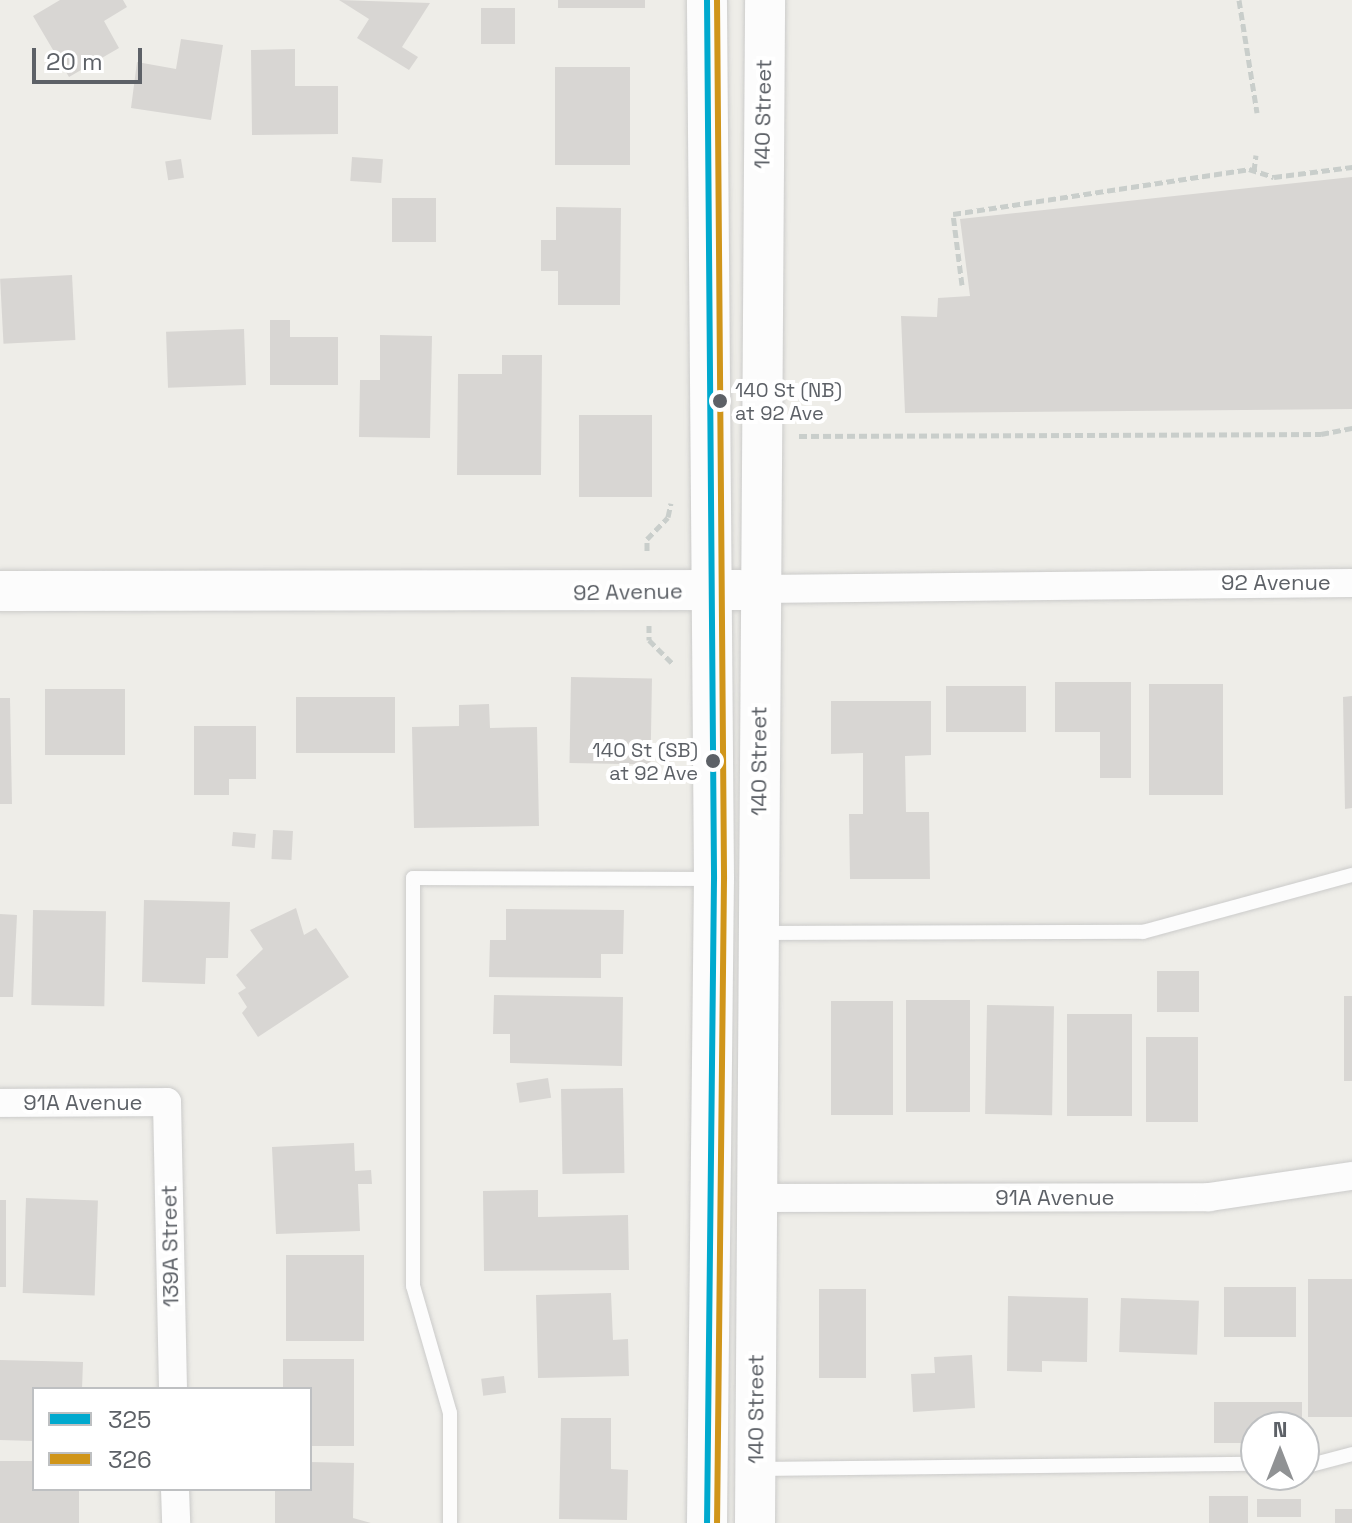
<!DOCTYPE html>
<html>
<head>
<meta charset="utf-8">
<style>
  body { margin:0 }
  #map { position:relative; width:1352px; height:1523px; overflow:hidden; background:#eeede8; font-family:"Space Grotesk",sans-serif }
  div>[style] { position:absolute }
  .building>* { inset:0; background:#d8d6d3; transform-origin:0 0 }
  .path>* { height:5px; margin-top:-2.5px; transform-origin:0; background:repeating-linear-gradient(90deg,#c9cecb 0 8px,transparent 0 12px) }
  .roads { filter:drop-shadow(0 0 2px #cbcbca) drop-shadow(0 0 2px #cbcbca) }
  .lane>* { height:14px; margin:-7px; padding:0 7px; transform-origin:7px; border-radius:7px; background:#fcfcfc }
  .street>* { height:28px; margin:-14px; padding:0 14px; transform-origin:14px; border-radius:14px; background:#fcfcfc }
  .secondary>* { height:40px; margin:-20px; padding:0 20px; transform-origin:20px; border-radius:20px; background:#fcfcfc }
  .bus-1>* { height:6px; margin:-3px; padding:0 3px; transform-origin:3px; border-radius:3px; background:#00a9ce }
  .bus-2>* { height:6px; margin:-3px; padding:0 3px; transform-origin:3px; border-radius:3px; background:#d0951a }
  .dots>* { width:22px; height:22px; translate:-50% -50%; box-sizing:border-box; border:4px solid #fff; border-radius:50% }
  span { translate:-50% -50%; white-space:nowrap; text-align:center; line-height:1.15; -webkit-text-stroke:8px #fff; paint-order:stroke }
  .bus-label { font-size:20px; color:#5d6167 }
  .left { translate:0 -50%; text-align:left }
  .right { translate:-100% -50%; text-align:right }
  .street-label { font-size:22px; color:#5d6167 }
  .legend { position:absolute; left:32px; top:1387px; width:280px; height:104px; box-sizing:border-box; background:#fff; border:2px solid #bec0c2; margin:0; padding:10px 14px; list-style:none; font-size:24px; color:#5d6167 }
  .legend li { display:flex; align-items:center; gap:16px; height:40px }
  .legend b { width:40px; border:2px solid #bec0c2 }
  .north { position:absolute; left:1240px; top:1411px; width:80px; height:80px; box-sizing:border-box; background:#fff; border:2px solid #bec0c2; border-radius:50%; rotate:0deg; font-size:22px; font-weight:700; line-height:32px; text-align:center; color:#5d6167 }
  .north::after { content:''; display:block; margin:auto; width:28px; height:36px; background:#909294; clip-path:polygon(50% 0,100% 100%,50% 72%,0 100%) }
  .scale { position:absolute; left:32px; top:48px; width:110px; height:36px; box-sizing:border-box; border:4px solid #5d6167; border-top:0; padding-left:10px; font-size:24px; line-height:28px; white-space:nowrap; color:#5d6167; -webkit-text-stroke:6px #fff; paint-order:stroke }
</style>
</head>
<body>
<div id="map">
  <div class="building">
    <div style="clip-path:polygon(60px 0,123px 0,127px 7px,104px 21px,119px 48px,69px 77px,33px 16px)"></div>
    <div style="clip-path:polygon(339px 0,430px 3px,402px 47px,418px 57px,409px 70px,357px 38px,369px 19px)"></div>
    <div style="left:558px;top:0;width:87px;height:8px"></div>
    <div style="left:481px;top:8px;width:34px;height:36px"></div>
    <div style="clip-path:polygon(181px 39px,223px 45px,211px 120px,131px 108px,137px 62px,176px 69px)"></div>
    <div style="clip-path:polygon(295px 49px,295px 86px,338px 86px,338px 134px,252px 135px,251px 50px)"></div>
    <div style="left:630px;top:67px;width:98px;height:75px;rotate:90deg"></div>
    <div style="left:352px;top:157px;width:31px;height:24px;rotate:4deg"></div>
    <div style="left:181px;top:159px;width:19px;height:16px;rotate:81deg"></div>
    <div style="clip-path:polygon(1352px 177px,1352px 409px,905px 413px,901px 316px,937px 317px,938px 298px,970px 296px,960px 219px)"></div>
    <div style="left:392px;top:198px;width:44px;height:44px"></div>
    <div style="clip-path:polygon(556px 207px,621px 208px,620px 305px,558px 305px,558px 271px,541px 271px,541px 240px,556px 240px)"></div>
    <div style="left:72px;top:275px;width:65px;height:72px;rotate:87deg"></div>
    <div style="clip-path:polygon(270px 320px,290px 320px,290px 337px,338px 337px,338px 385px,270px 385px)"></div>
    <div style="left:244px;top:329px;width:56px;height:78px;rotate:88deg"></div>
    <div style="clip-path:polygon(380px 335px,432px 336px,430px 438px,359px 437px,360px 380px,380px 380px)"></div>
    <div style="clip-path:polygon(502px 355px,542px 355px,541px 475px,457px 475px,458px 374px,502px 374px)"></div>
    <div style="left:579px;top:415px;width:73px;height:82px"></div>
    <div style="left:571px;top:677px;width:81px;height:86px;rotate:1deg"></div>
    <div style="clip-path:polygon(1055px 682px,1131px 682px,1131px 778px,1100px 778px,1100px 732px,1055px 732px)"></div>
    <div style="left:1149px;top:684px;width:74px;height:111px"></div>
    <div style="left:946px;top:686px;width:80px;height:46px"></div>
    <div style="left:45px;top:689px;width:80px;height:66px"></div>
    <div style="clip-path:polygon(1352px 696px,1352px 808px,1345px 809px,1343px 697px)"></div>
    <div style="left:296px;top:697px;width:99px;height:56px"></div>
    <div style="clip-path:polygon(0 698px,10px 698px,12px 804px,0 804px)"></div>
    <div style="clip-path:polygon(831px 701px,931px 701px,931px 755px,905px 756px,906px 812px,929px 812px,930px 879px,850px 879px,849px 814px,863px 814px,863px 753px,831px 754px)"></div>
    <div style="clip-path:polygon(489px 704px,490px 728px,537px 727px,539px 826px,414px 828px,412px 727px,459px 726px,459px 705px)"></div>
    <div style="clip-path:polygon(194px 726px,256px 726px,256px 779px,229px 779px,229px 795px,194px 795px)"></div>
    <div style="left:273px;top:830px;width:20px;height:29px;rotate:3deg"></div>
    <div style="left:233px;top:832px;width:23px;height:14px;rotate:5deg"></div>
    <div style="clip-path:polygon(144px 900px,230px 902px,228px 958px,206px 958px,205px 984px,142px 982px)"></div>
    <div style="clip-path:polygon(296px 908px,304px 935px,316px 928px,349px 977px,258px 1037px,242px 1013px,247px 1007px,238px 993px,246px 988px,236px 975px,263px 949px,250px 930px)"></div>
    <div style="clip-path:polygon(506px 909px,624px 910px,623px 954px,601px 954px,601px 978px,489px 977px,490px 940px,506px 940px)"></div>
    <div style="left:33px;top:910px;width:73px;height:95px;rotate:1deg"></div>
    <div style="clip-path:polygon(0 914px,17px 915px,13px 997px,0 997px)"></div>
    <div style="left:1157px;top:971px;width:42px;height:41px"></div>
    <div style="clip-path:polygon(494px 995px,623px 997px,622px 1066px,510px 1063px,510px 1034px,493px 1034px)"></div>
    <div style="left:1344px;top:996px;width:8px;height:85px"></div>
    <div style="left:906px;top:1000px;width:64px;height:112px"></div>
    <div style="left:831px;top:1001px;width:62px;height:114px"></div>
    <div style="left:987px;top:1005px;width:67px;height:109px;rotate:1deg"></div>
    <div style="left:1067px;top:1014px;width:65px;height:102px"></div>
    <div style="left:1146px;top:1037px;width:52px;height:85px"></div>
    <div style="left:548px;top:1078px;width:20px;height:32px;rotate:81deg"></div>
    <div style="left:623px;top:1088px;width:85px;height:62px;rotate:89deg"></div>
    <div style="clip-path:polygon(354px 1143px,355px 1171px,371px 1170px,372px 1184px,358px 1184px,360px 1231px,276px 1234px,272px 1147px)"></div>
    <div style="clip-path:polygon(538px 1190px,538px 1217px,628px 1215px,629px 1270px,484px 1271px,483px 1191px)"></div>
    <div style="left:26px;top:1198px;width:72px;height:95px;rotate:2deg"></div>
    <div style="left:0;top:1200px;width:6px;height:87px"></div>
    <div style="left:286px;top:1255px;width:78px;height:86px"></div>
    <div style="left:1352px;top:1279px;width:138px;height:44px;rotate:90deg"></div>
    <div style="left:1224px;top:1287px;width:72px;height:50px"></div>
    <div style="left:819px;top:1289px;width:47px;height:89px"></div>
    <div style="clip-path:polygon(611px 1293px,613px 1340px,628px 1339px,629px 1376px,538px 1378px,536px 1295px)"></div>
    <div style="clip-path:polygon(1008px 1296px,1088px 1298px,1087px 1362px,1042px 1361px,1042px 1372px,1007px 1371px)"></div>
    <div style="left:1121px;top:1298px;width:78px;height:54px;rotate:2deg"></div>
    <div style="clip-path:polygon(972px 1355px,975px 1408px,913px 1412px,911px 1374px,935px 1373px,934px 1357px)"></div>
    <div style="clip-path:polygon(283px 1359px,354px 1359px,354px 1446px,310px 1446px,310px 1389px,283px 1389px)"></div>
    <div style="clip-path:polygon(0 1360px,83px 1362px,82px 1389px,34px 1389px,34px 1441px,0 1440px)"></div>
    <div style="left:504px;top:1376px;width:17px;height:23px;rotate:83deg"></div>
    <div style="clip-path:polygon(1214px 1402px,1302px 1402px,1302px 1427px,1256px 1427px,1256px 1443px,1214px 1443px)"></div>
    <div style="clip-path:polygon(561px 1418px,611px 1418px,611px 1469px,628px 1470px,627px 1520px,559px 1519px)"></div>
    <div style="clip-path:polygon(0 1461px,34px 1461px,34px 1489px,79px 1489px,79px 1523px,0 1523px)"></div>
    <div style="clip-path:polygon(310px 1462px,354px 1463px,353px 1518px,371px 1523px,275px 1523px,275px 1489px,310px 1489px)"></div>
    <div style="left:1209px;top:1496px;width:39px;height:27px"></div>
    <div style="left:1257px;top:1499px;width:44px;height:18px"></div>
    <div style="left:1352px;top:1509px;width:14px;height:17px;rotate:90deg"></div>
  </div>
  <div class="path">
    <div style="left:1239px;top:0;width:114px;rotate:80.9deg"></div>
    <div style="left:1254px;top:171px;width:16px;rotate:-83deg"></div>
    <div style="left:962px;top:285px;width:72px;rotate:-97.2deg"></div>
    <div style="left:953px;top:214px;width:299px;rotate:-8.6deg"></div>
    <div style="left:1249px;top:169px;width:26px;rotate:18deg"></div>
    <div style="left:1274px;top:177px;width:79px;rotate:-7.3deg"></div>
    <div style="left:799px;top:436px;width:522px;rotate:-0.22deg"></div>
    <div style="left:1321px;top:434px;width:32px;rotate:-11deg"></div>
    <div style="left:647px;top:551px;width:12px;rotate:-90deg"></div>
    <div style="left:647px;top:539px;width:30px;rotate:-46deg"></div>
    <div style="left:668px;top:517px;width:14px;rotate:-78deg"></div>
    <div style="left:649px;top:625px;width:15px;rotate:90deg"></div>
    <div style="left:649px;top:640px;width:34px;rotate:45deg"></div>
  </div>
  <div class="roads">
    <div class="lane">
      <div style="left:763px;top:933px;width:380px;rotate:-0.2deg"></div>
      <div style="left:1143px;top:932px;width:217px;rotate:-15.3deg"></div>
      <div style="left:1307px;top:1466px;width:47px;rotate:-14.9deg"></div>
      <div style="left:756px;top:1469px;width:497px;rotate:-0.6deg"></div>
      <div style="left:450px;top:1523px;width:110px;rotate:-90deg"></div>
      <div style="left:450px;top:1413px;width:132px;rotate:-106.2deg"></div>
      <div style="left:413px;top:1286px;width:408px;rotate:-90deg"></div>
      <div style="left:413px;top:878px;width:297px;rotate:0.2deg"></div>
    </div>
    <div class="street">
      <div style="left:760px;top:589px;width:592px;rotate:-0.58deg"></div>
      <div style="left:0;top:1103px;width:167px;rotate:-0.3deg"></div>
      <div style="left:167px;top:1102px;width:287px;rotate:88.8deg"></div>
      <div style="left:757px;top:1198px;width:452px;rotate:-0.1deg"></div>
      <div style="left:1209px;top:1197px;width:145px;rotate:-8.4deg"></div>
      <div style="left:175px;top:1489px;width:34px;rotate:88deg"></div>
    </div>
    <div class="secondary">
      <div style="left:0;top:591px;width:740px;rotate:-0.08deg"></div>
      <div style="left:707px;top:1523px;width:644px;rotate:-89.38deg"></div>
      <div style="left:714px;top:879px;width:879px;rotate:-90.46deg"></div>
      <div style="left:755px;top:1523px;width:1523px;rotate:-89.62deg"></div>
    </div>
  </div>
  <div class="bus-1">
    <div style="left:707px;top:0;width:879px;rotate:89.54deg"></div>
    <div style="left:714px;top:879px;width:644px;rotate:90.62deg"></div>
  </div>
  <div class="bus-2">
    <div style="left:717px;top:0;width:879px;rotate:89.54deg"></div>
    <div style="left:724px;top:879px;width:644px;rotate:90.62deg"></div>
  </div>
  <div class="dots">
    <div style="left:720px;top:401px;background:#5d6167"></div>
    <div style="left:713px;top:761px;background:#5d6167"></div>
  </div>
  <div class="bus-label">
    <span class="left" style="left:735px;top:402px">140 St (NB)<br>at 92 Ave</span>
    <span class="right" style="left:698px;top:762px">140 St (SB)<br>at 92 Ave</span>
  </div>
  <div class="street-label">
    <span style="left:763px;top:114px;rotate:-89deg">140 Street</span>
    <span style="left:1276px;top:583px">92 Avenue</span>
    <span style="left:628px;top:592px;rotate:-1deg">92 Avenue</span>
    <span style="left:759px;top:761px;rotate:-90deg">140 Street</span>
    <span style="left:83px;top:1103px">91A Avenue</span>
    <span style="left:1055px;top:1198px">91A Avenue</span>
    <span style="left:170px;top:1246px;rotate:-91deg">139A Street</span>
    <span style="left:756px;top:1409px;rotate:-90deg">140 Street</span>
  </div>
  <ul class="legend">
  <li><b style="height:10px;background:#00a9ce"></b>325</li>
  <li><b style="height:10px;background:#d0951a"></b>326</li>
  </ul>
  <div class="north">N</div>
  <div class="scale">20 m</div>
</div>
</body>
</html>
